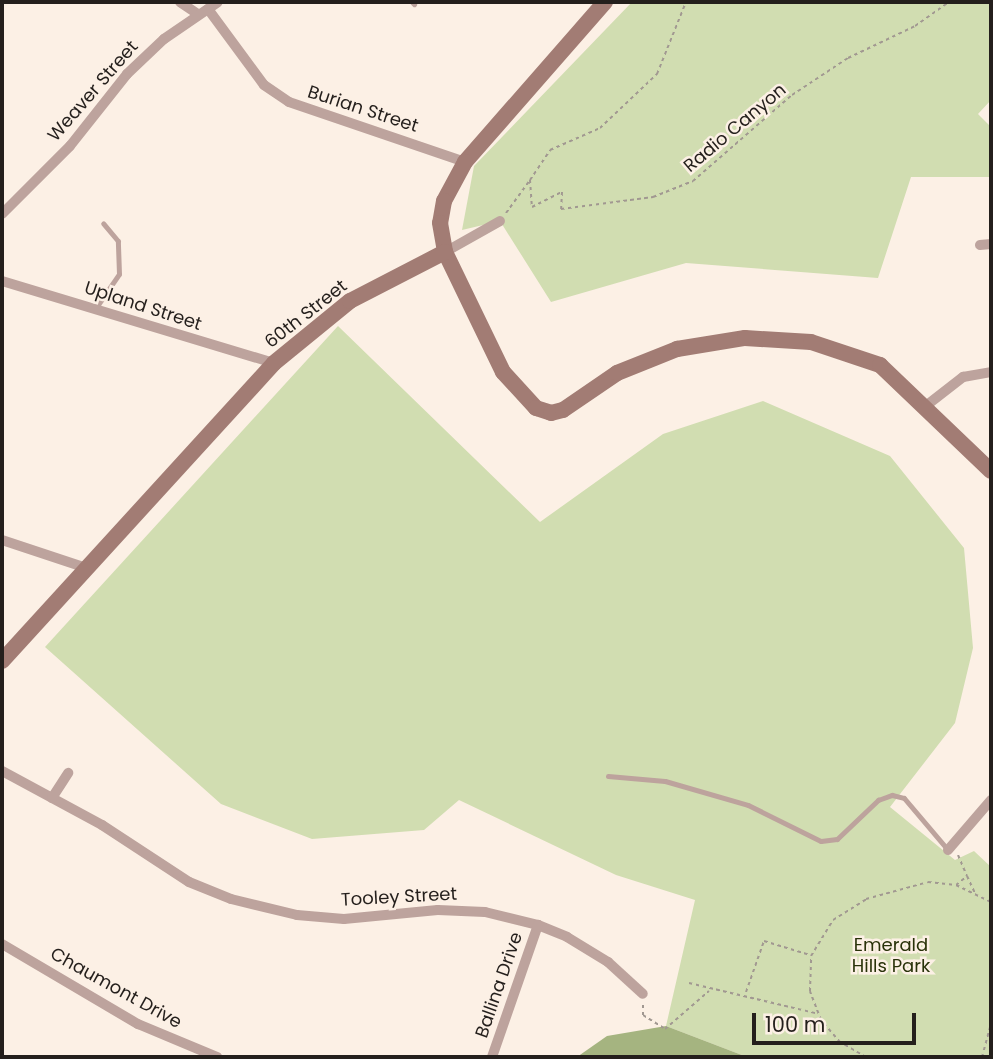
<!DOCTYPE html>
<html>
<head>
<meta charset="utf-8">
<style>
  body { margin:0 }
  #map { position:relative; width:993px; height:1059px; overflow:hidden; background:#fcf0e5; font-family:Poppins,sans-serif }
  div>[style] { position:absolute }
  .green>* { inset:0; background:#d1ddb1 }
  .forest>* { inset:0; background:#a5b480 }
  .path>* { height:2px; margin-top:-1px; transform-origin:0; background:repeating-linear-gradient(90deg,#a19891 0 3.5px,transparent 0 7px) }
  .lane>* { height:5px; margin:-2.5px; padding:0 2.5px; transform-origin:2.5px; border-radius:2.5px; background:#bda39d }
  .street>* { height:10px; margin:-5px; padding:0 5px; transform-origin:5px; border-radius:5px; background:#bda39d }
  .secondary>* { height:16px; margin:-8px; padding:0 8px; transform-origin:8px; border-radius:8px; background:#a27c74 }
  span { translate:-50% -50%; white-space:nowrap; text-align:center; line-height:1.15; -webkit-text-stroke:5px #fcf0e5; paint-order:stroke }
  .street-label { font-size:18px; color:#241f1c }
  .park-label { font-size:18px; color:#293209 }
  .frame { position:absolute; inset:0; border:4px solid #241f1c; pointer-events:none }
  .scale { position:absolute; left:752px; top:1013px; width:164px; height:32px; box-sizing:border-box; border:4px solid #241f1c; border-top:0; padding-left:9px; font-size:21px; line-height:24px; white-space:nowrap; color:#241f1c; -webkit-text-stroke:5px #fcf0e5; paint-order:stroke }
</style>
</head>
<body>
<div id="map">
  <div class="green">
    <div style="clip-path:polygon(632px 2px,991px 2px,991px 100px,978px 114px,991px 127px,991px 177px,911px 177px,878px 278px,686px 263px,551px 302px,500px 221px,462px 230px,474px 166px)"></div>
    <div style="clip-path:polygon(338px 326px,540px 522px,663px 434px,763px 401px,890px 456px,964px 548px,973px 648px,955px 723px,890px 807px,955px 860px,974px 851px,991px 867px,991px 1057px,747px 1057px,666px 1026px,695px 900px,616px 875px,459px 800px,424px 830px,312px 839px,221px 804px,45px 647px)"></div>
  </div>
  <div class="forest">
    <div style="clip-path:polygon(666px 1026px,747px 1057px,577px 1057px,607px 1036px)"></div>
  </div>
  <div class="path">
    <div style="left:530px;top:180px;width:36px;rotate:-56deg"></div>
    <div style="left:550px;top:150px;width:55px;rotate:-23.7deg"></div>
    <div style="left:600px;top:128px;width:79px;rotate:-43.5deg"></div>
    <div style="left:657px;top:74px;width:78px;rotate:-68.1deg"></div>
    <div style="left:506px;top:213px;width:41px;rotate:-54deg"></div>
    <div style="left:530px;top:180px;width:27px;rotate:86deg"></div>
    <div style="left:532px;top:207px;width:34px;rotate:-27deg"></div>
    <div style="left:562px;top:192px;width:17px;rotate:93deg"></div>
    <div style="left:561px;top:209px;width:93px;rotate:-7.4deg"></div>
    <div style="left:653px;top:197px;width:43px;rotate:-21.8deg"></div>
    <div style="left:693px;top:181px;width:131px;rotate:-41deg"></div>
    <div style="left:792px;top:95px;width:67px;rotate:-33.5deg"></div>
    <div style="left:848px;top:58px;width:74px;rotate:-25.5deg"></div>
    <div style="left:915px;top:26px;width:42px;rotate:-35.2deg"></div>
    <div style="left:958px;top:855px;width:23px;rotate:67deg"></div>
    <div style="left:956px;top:885px;width:14px;rotate:-39deg"></div>
    <div style="left:967px;top:876px;width:19px;rotate:65deg"></div>
    <div style="left:689px;top:983px;width:130px;rotate:13.4deg"></div>
    <div style="left:746px;top:992px;width:54px;rotate:-70.6deg"></div>
    <div style="left:764px;top:941px;width:48px;rotate:16.9deg"></div>
    <div style="left:643px;top:1005px;width:10px;rotate:90deg"></div>
    <div style="left:643px;top:1015px;width:26px;rotate:32deg"></div>
    <div style="left:665px;top:1029px;width:58px;rotate:-40.8deg"></div>
    <div style="left:866px;top:1057px;width:30px;rotate:-150deg"></div>
    <div style="left:840px;top:1042px;width:29px;rotate:-131deg"></div>
    <div style="left:821px;top:1020px;width:31px;rotate:-111deg"></div>
    <div style="left:810px;top:991px;width:35px;rotate:-88deg"></div>
    <div style="left:811px;top:956px;width:42px;rotate:-58.6deg"></div>
    <div style="left:833px;top:920px;width:39px;rotate:-32deg"></div>
    <div style="left:866px;top:899px;width:64px;rotate:-15.3deg"></div>
    <div style="left:928px;top:882px;width:28px;rotate:6deg"></div>
    <div style="left:956px;top:885px;width:39px;rotate:26deg"></div>
    <div style="left:982px;top:1057px;width:35px;rotate:-75deg"></div>
  </div>
  <div class="lane">
    <div style="left:412px;top:2px;width:3px;rotate:45deg"></div>
    <div style="left:95px;top:309px;width:42px;rotate:-55.6deg"></div>
    <div style="left:119px;top:274px;width:33px;rotate:-92deg"></div>
    <div style="left:118px;top:241px;width:23px;rotate:-130deg"></div>
    <div style="left:608px;top:776px;width:57px;rotate:5deg"></div>
    <div style="left:665px;top:781px;width:86px;rotate:16.1deg"></div>
    <div style="left:748px;top:805px;width:81px;rotate:26.3deg"></div>
    <div style="left:821px;top:841px;width:16px;rotate:-7deg"></div>
    <div style="left:837px;top:839px;width:57px;rotate:-43.6deg"></div>
    <div style="left:878px;top:800px;width:15px;rotate:-20deg"></div>
    <div style="left:892px;top:795px;width:12px;rotate:14deg"></div>
    <div style="left:904px;top:798px;width:68px;rotate:49.8deg"></div>
  </div>
  <div class="street">
    <div style="left:180px;top:2px;width:22px;rotate:34deg"></div>
    <div style="left:208px;top:9px;width:94px;rotate:53.6deg"></div>
    <div style="left:264px;top:85px;width:30px;rotate:34deg"></div>
    <div style="left:289px;top:102px;width:186px;rotate:18.8deg"></div>
    <div style="left:2px;top:214px;width:96px;rotate:-45deg"></div>
    <div style="left:70px;top:146px;width:92px;rotate:-51.6deg"></div>
    <div style="left:127px;top:74px;width:51px;rotate:-43.4deg"></div>
    <div style="left:164px;top:39px;width:65px;rotate:-34.4deg"></div>
    <div style="left:980px;top:245px;width:11px;rotate:-5deg"></div>
    <div style="left:445px;top:252px;width:63px;rotate:-29.4deg"></div>
    <div style="left:2px;top:281px;width:284px;rotate:16.8deg"></div>
    <div style="left:927px;top:405px;width:46px;rotate:-37.9deg"></div>
    <div style="left:963px;top:377px;width:28px;rotate:-10deg"></div>
    <div style="left:2px;top:540px;width:89px;rotate:18.4deg"></div>
    <div style="left:2px;top:771px;width:114px;rotate:28.4deg"></div>
    <div style="left:102px;top:825px;width:104px;rotate:33.2deg"></div>
    <div style="left:189px;top:882px;width:45px;rotate:22deg"></div>
    <div style="left:231px;top:899px;width:68px;rotate:13.6deg"></div>
    <div style="left:297px;top:915px;width:47px;rotate:4.9deg"></div>
    <div style="left:344px;top:919px;width:94px;rotate:-5.5deg"></div>
    <div style="left:438px;top:910px;width:47px;rotate:2.4deg"></div>
    <div style="left:485px;top:912px;width:55px;rotate:13.8deg"></div>
    <div style="left:538px;top:925px;width:31px;rotate:22deg"></div>
    <div style="left:567px;top:937px;width:48px;rotate:31.4deg"></div>
    <div style="left:608px;top:962px;width:47px;rotate:42.4deg"></div>
    <div style="left:52px;top:798px;width:30px;rotate:-57deg"></div>
    <div style="left:948px;top:850px;width:66px;rotate:-49.3deg"></div>
    <div style="left:2px;top:944px;width:158px;rotate:30.5deg"></div>
    <div style="left:138px;top:1024px;width:86px;rotate:22.7deg"></div>
    <div style="left:492px;top:1057px;width:140px;rotate:-70.8deg"></div>
  </div>
  <div class="secondary">
    <div style="left:605px;top:2px;width:213px;rotate:131.2deg"></div>
    <div style="left:465px;top:162px;width:44px;rotate:118.3deg"></div>
    <div style="left:444px;top:201px;width:22px;rotate:100deg"></div>
    <div style="left:440px;top:223px;width:29px;rotate:80deg"></div>
    <div style="left:445px;top:252px;width:133px;rotate:64.2deg"></div>
    <div style="left:503px;top:372px;width:49px;rotate:47.5deg"></div>
    <div style="left:536px;top:408px;width:16px;rotate:18deg"></div>
    <div style="left:551px;top:413px;width:12px;rotate:-14deg"></div>
    <div style="left:563px;top:410px;width:65px;rotate:-34.4deg"></div>
    <div style="left:617px;top:373px;width:65px;rotate:-21.8deg"></div>
    <div style="left:677px;top:349px;width:69px;rotate:-9.2deg"></div>
    <div style="left:745px;top:338px;width:66px;rotate:3.5deg"></div>
    <div style="left:811px;top:342px;width:73px;rotate:18.4deg"></div>
    <div style="left:880px;top:365px;width:153px;rotate:43.7deg"></div>
    <div style="left:2px;top:661px;width:403px;rotate:-47.6deg"></div>
    <div style="left:274px;top:363px;width:98px;rotate:-39.2deg"></div>
    <div style="left:350px;top:301px;width:107px;rotate:-27.3deg"></div>
  </div>
  <div class="street-label">
    <span style="left:93px;top:91px;rotate:-49deg">Weaver Street</span>
    <span style="left:363px;top:109px;rotate:18deg">Burian Street</span>
    <span style="left:735px;top:128px;rotate:-40deg">Radio Canyon</span>
    <span style="left:143px;top:306px;rotate:18deg">Upland Street</span>
    <span style="left:306px;top:314px;rotate:-38deg">60th Street</span>
    <span style="left:399px;top:897px;rotate:-3deg">Tooley Street</span>
    <span style="left:499px;top:985px;rotate:-71deg">Ballina Drive</span>
    <span style="left:116px;top:988px;rotate:29deg">Chaumont Drive</span>
  </div>
  <div class="park-label">
    <span style="left:891px;top:956px">Emerald<br>Hills Park</span>
  </div>
  <div class="frame"></div>
  <div class="scale">100 m</div>
</div>
</body>
</html>
